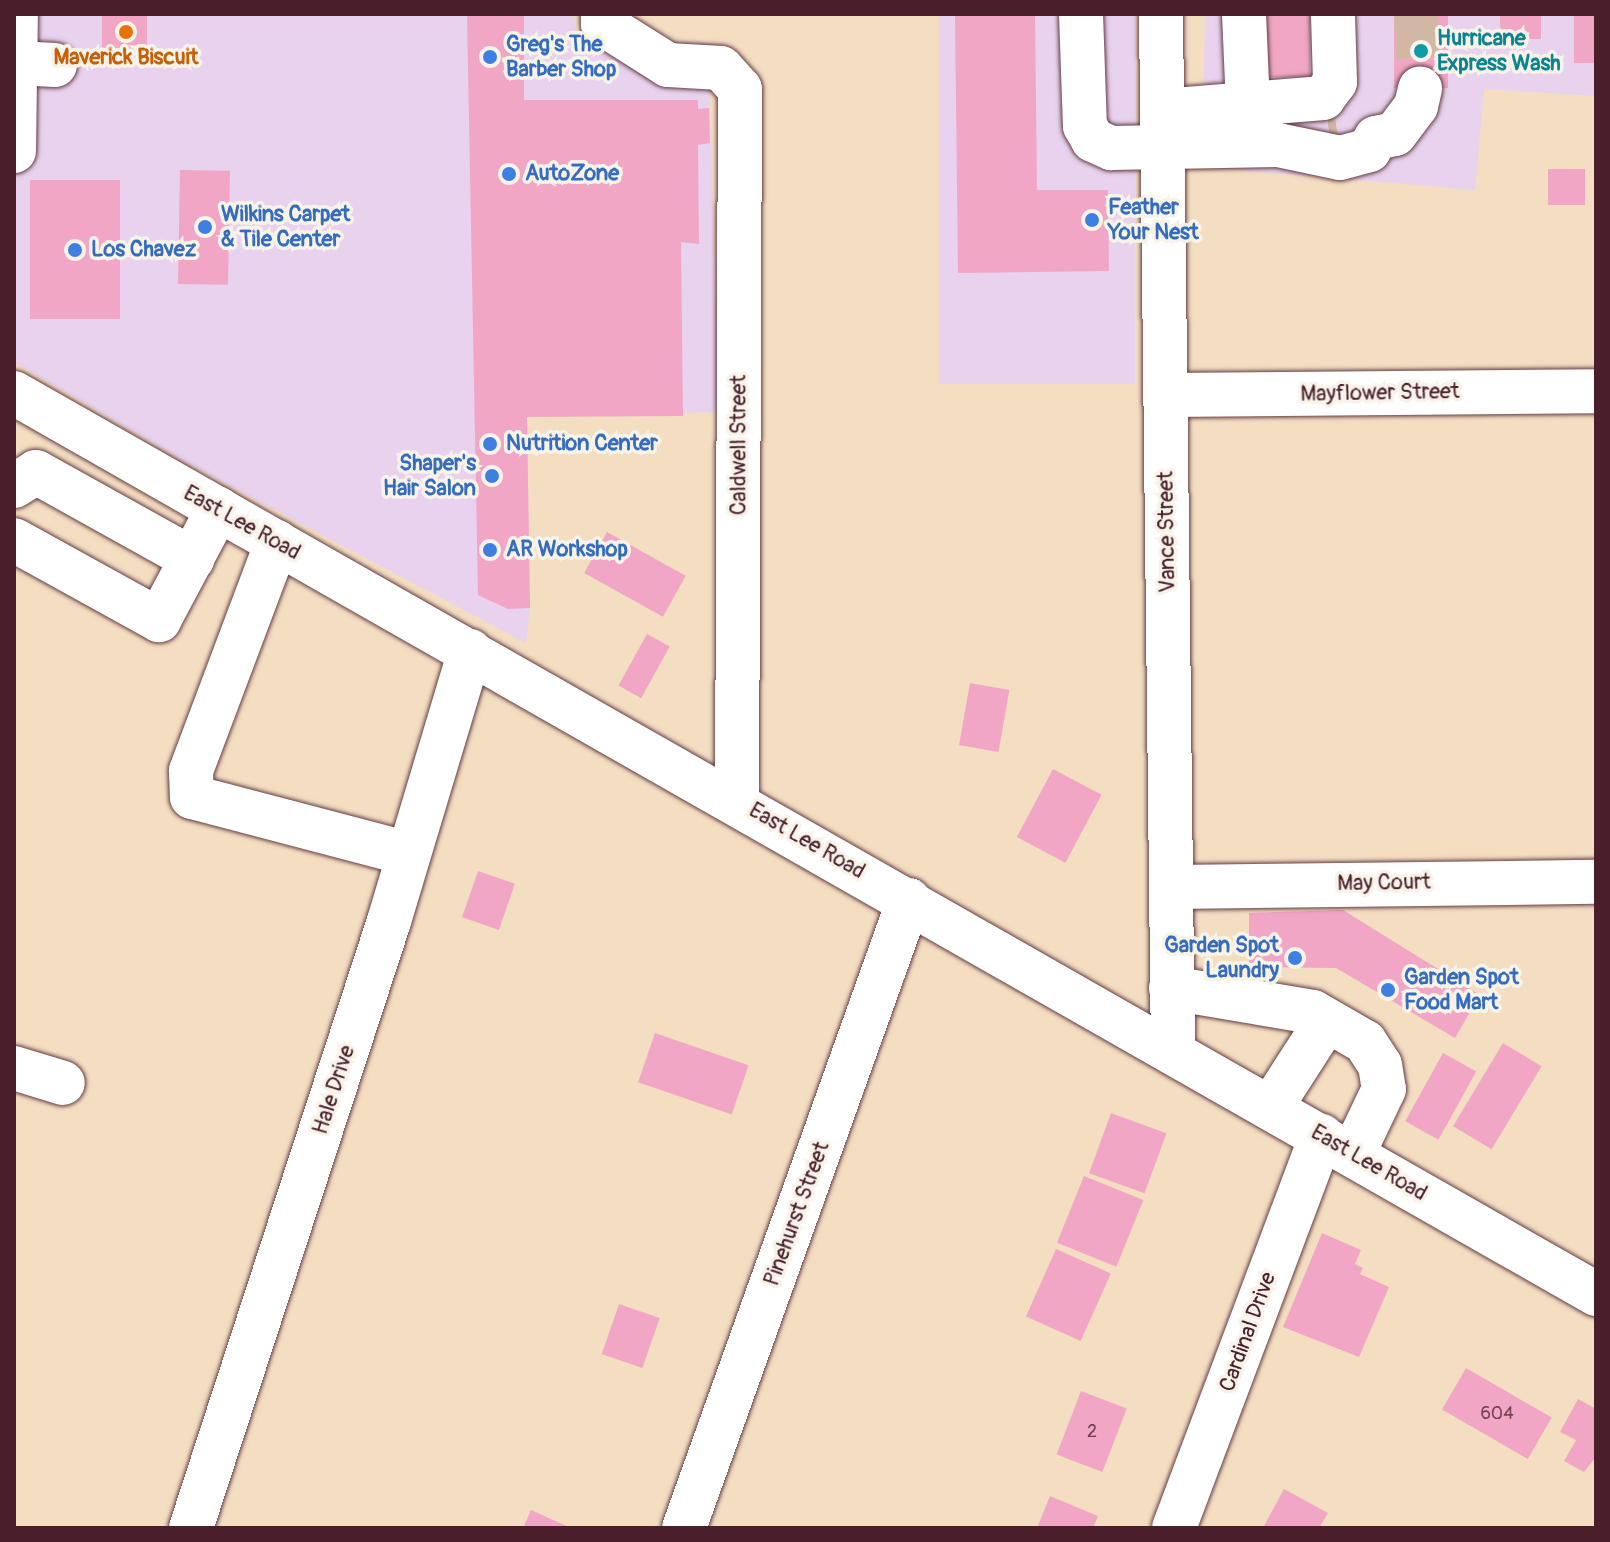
<!DOCTYPE html>
<html>
<head>
<meta charset="utf-8">
<style>
  body { margin:0 }
  #map { position:relative; width:1610px; height:1542px; overflow:hidden; background:#f4dec2; font-family:Pangolin,sans-serif }
  div>[style] { position:absolute }
  .built>* { inset:0; background:#e8d2ee; transform-origin:0 0 }
  .building>* { inset:0; background:#f1a6c5; transform-origin:0 0 }
  .minor-tunnel>* { height:44px; margin-top:-22px; transform-origin:0; background:repeating-linear-gradient(90deg,#d2b8a4 0 44px,transparent 0 66px) }
  .roads { filter:drop-shadow(0 0 2px #643c42) drop-shadow(0 0 2px #643c42) }
  .minor>* { height:44px; margin:-22px; padding:0 22px; transform-origin:22px; border-radius:22px; background:#fff }
  .dots>* { width:22px; height:22px; translate:-50% -50%; box-sizing:border-box; border:4px solid #f7f3e8; border-radius:50% }
  span { translate:-50% -50%; white-space:nowrap; text-align:center; line-height:1.15; -webkit-text-stroke:7px #f7f3e8; paint-order:stroke }
  .number-label { font-size:18px; color:#744152 }
  .number-label span { -webkit-text-stroke-width:0 }
  .culture-label { font-size:22px; color:#0d838f; font-weight:700 }
  .left { translate:0 -50%; text-align:left }
  .shop-label { font-size:22px; color:#366cbe; font-weight:700 }
  .right { translate:-100% -50%; text-align:right }
  .food-label { font-size:22px; color:#c56008; font-weight:700 }
  .street-label { font-size:22px; color:#4a1f2b }
  .frame { position:absolute; inset:0; border:16px solid #4a1f2b; pointer-events:none }
</style>
</head>
<body>
<div id="map">
  <div class="built">
    <div style="clip-path:polygon(14px 14px,574px 14px,576px 42px,708px 43px,719px 412px,527px 417px,530px 608px,526px 643px,183px 461px,14px 362px)"></div>
    <div style="left:939px;top:14px;width:196px;height:370px"></div>
    <div style="clip-path:polygon(1205px 14px,1596px 14px,1596px 96px,1484px 89px,1475px 190px,1202px 167px)"></div>
  </div>
  <div class="building">
    <div style="left:102px;top:14px;width:45px;height:36px"></div>
    <div style="clip-path:polygon(467px 14px,524px 14px,524px 100px,698px 100px,698px 109px,709px 108px,710px 143px,698px 145px,699px 244px,681px 242px,683px 416px,527px 417px,530px 608px,508px 609px,478px 595px)"></div>
    <div style="clip-path:polygon(955px 14px,1035px 14px,1037px 190px,1108px 190px,1109px 271px,958px 273px)"></div>
    <div style="left:1266px;top:14px;width:44px;height:63px"></div>
    <div style="left:1394px;top:14px;width:54px;height:74px"></div>
    <div style="left:1500px;top:14px;width:41px;height:25px"></div>
    <div style="left:1574px;top:14px;width:22px;height:49px"></div>
    <div style="left:1548px;top:169px;width:37px;height:36px"></div>
    <div style="left:180px;top:170px;width:50px;height:114px;rotate:1deg"></div>
    <div style="left:120px;top:180px;width:139px;height:90px;rotate:90deg"></div>
    <div style="left:607px;top:532px;width:90px;height:47px;rotate:29deg"></div>
    <div style="left:647px;top:634px;width:26px;height:59px;rotate:29deg"></div>
    <div style="left:970px;top:683px;width:40px;height:63px;rotate:10deg"></div>
    <div style="left:1053px;top:769px;width:55px;height:77px;rotate:28deg"></div>
    <div style="left:478px;top:871px;width:39px;height:49px;rotate:19deg"></div>
    <div style="clip-path:polygon(1343px 910px,1480px 995px,1455px 1038px,1336px 968px,1249px 967px,1249px 913px)"></div>
    <div style="left:655px;top:1033px;width:99px;height:52px;rotate:19deg"></div>
    <div style="left:1503px;top:1043px;width:45px;height:97px;rotate:31deg"></div>
    <div style="left:1443px;top:1053px;width:38px;height:78px;rotate:29deg"></div>
    <div style="left:1111px;top:1113px;width:59px;height:64px;rotate:20deg"></div>
    <div style="left:1084px;top:1176px;width:64px;height:72px;rotate:22deg"></div>
    <div style="clip-path:polygon(1322px 1233px,1361px 1250px,1355px 1264px,1363px 1268px,1360px 1274px,1389px 1287px,1359px 1357px,1283px 1327px)"></div>
    <div style="left:1056px;top:1249px;width:60px;height:74px;rotate:24deg"></div>
    <div style="left:619px;top:1304px;width:43px;height:53px;rotate:19deg"></div>
    <div style="left:1466px;top:1368px;width:99px;height:48px;rotate:30deg"></div>
    <div style="left:1081px;top:1391px;width:49px;height:68px;rotate:21deg"></div>
    <div style="clip-path:polygon(1578px 1399px,1596px 1409px,1596px 1457px,1584px 1472px,1564px 1461px,1576px 1440px,1560px 1432px)"></div>
    <div style="clip-path:polygon(1284px 1489px,1328px 1513px,1319px 1528px,1263px 1528px)"></div>
    <div style="clip-path:polygon(1050px 1496px,1098px 1516px,1093px 1528px,1037px 1528px)"></div>
    <div style="clip-path:polygon(531px 1510px,571px 1528px,523px 1528px)"></div>
  </div>
  <div class="minor-tunnel">
    <div style="left:1416px;top:14px;width:74px;rotate:86.9deg"></div>
    <div style="left:1329px;top:132px;width:8px;rotate:-7deg"></div>
  </div>
  <div class="roads">
    <div class="minor">
      <div style="left:603px;top:14px;width:10px;rotate:90deg"></div>
      <div style="left:603px;top:24px;width:77px;rotate:32.2deg"></div>
      <div style="left:668px;top:65px;width:53px;rotate:3.2deg"></div>
      <div style="left:721px;top:68px;width:28px;rotate:48deg"></div>
      <div style="left:740px;top:89px;width:711px;rotate:90.24deg"></div>
      <div style="left:1081px;top:14px;width:112px;rotate:88deg"></div>
      <div style="left:1085px;top:126px;width:16px;rotate:60deg"></div>
      <div style="left:1093px;top:140px;width:20px;rotate:24deg"></div>
      <div style="left:1111px;top:148px;width:167px;rotate:-1deg"></div>
      <div style="left:1278px;top:145px;width:63px;rotate:11.8deg"></div>
      <div style="left:1340px;top:158px;width:30px;rotate:-15deg"></div>
      <div style="left:1369px;top:150px;width:14px;rotate:-60deg"></div>
      <div style="left:1376px;top:138px;width:19px;rotate:-12deg"></div>
      <div style="left:1395px;top:134px;width:35px;rotate:-53deg"></div>
      <div style="left:1416px;top:106px;width:18px;rotate:-77deg"></div>
      <div style="left:1161px;top:14px;width:1036px;rotate:89.34deg"></div>
      <div style="left:1244px;top:14px;width:92px;rotate:87.5deg"></div>
      <div style="left:16px;top:63px;width:39px;rotate:3deg"></div>
      <div style="left:1162px;top:111px;width:162px;rotate:-4.6deg"></div>
      <div style="left:1323px;top:98px;width:20px;rotate:-53deg"></div>
      <div style="left:1335px;top:82px;width:68px;rotate:-91.7deg"></div>
      <div style="left:14px;top:151px;width:137px;rotate:-89.2deg"></div>
      <div style="left:14px;top:393px;width:1821px;rotate:29.66deg"></div>
      <div style="left:1165px;top:395px;width:431px;rotate:-0.5deg"></div>
      <div style="left:14px;top:486px;width:26px;rotate:-32deg"></div>
      <div style="left:36px;top:472px;width:179px;rotate:29.1deg"></div>
      <div style="left:14px;top:540px;width:166px;rotate:28.9deg"></div>
      <div style="left:159px;top:620px;width:126px;rotate:-62deg"></div>
      <div style="left:277px;top:542px;width:245px;rotate:110.6deg"></div>
      <div style="left:191px;top:771px;width:26px;rotate:88deg"></div>
      <div style="left:192px;top:797px;width:224px;rotate:14.7deg"></div>
      <div style="left:1172px;top:887px;width:424px;rotate:-0.7deg"></div>
      <div style="left:1171px;top:988px;width:144px;rotate:9.6deg"></div>
      <div style="left:1313px;top:1012px;width:60px;rotate:30deg"></div>
      <div style="left:1365px;top:1042px;width:27px;rotate:57deg"></div>
      <div style="left:1380px;top:1065px;width:24px;rotate:81deg"></div>
      <div style="left:1384px;top:1089px;width:72px;rotate:115.5deg"></div>
      <div style="left:14px;top:1068px;width:51px;rotate:17deg"></div>
      <div style="left:1271px;top:1107px;width:103px;rotate:-57.2deg"></div>
      <div style="left:191px;top:1528px;width:638px;rotate:-71.93deg"></div>
      <div style="left:389px;top:921px;width:282px;rotate:-73.3deg"></div>
      <div style="left:684px;top:1528px;width:667px;rotate:-70.29deg"></div>
      <div style="left:1174px;top:1528px;width:419px;rotate:-69.4deg"></div>
    </div>
  </div>
  <div class="dots">
    <div style="left:126px;top:32px;background:#e8710a"></div>
    <div style="left:1421px;top:51px;background:#0f9aa8"></div>
    <div style="left:490px;top:57px;background:#3f7fe0"></div>
    <div style="left:509px;top:174px;background:#3f7fe0"></div>
    <div style="left:1092px;top:220px;background:#3f7fe0"></div>
    <div style="left:205px;top:227px;background:#3f7fe0"></div>
    <div style="left:75px;top:250px;background:#3f7fe0"></div>
    <div style="left:490px;top:444px;background:#3f7fe0"></div>
    <div style="left:492px;top:476px;background:#3f7fe0"></div>
    <div style="left:490px;top:550px;background:#3f7fe0"></div>
    <div style="left:1295px;top:958px;background:#3f7fe0"></div>
    <div style="left:1388px;top:990px;background:#3f7fe0"></div>
  </div>
  <div class="number-label">
    <span style="left:1497px;top:1414px">604</span>
    <span style="left:1092px;top:1432px">2</span>
  </div>
  <div class="culture-label">
    <span class="left" style="left:1437px;top:51px">Hurricane<br>Express Wash</span>
  </div>
  <div class="shop-label">
    <span class="left" style="left:506px;top:57px">Greg's The<br>Barber Shop</span>
    <span class="left" style="left:525px;top:174px">AutoZone</span>
    <span class="left" style="left:1108px;top:220px">Feather<br>Your Nest</span>
    <span class="left" style="left:221px;top:227px">Wilkins Carpet<br>&amp; Tile Center</span>
    <span class="left" style="left:91px;top:250px">Los Chavez</span>
    <span class="left" style="left:506px;top:444px">Nutrition Center</span>
    <span class="right" style="left:476px;top:476px">Shaper's<br>Hair Salon</span>
    <span class="left" style="left:506px;top:550px">AR Workshop</span>
    <span class="right" style="left:1279px;top:958px">Garden Spot<br>Laundry</span>
    <span class="left" style="left:1404px;top:990px">Garden Spot<br>Food Mart</span>
  </div>
  <div class="food-label">
    <span style="left:126px;top:58px">Maverick Biscuit</span>
  </div>
  <div class="street-label">
    <span style="left:1380px;top:393px;rotate:-1deg">Mayflower Street</span>
    <span style="left:739px;top:445px;rotate:-90deg">Caldwell Street</span>
    <span style="left:242px;top:523px;rotate:29deg">East Lee Road</span>
    <span style="left:1167px;top:532px;rotate:-91deg">Vance Street</span>
    <span style="left:807px;top:841px;rotate:30deg">East Lee Road</span>
    <span style="left:1384px;top:883px;rotate:-1deg">May Court</span>
    <span style="left:334px;top:1090px;rotate:-72deg">Hale Drive</span>
    <span style="left:1369px;top:1163px;rotate:30deg">East Lee Road</span>
    <span style="left:797px;top:1214px;rotate:-70deg">Pinehurst Street</span>
    <span style="left:1248px;top:1332px;rotate:-70deg">Cardinal Drive</span>
  </div>
  <div class="frame"></div>
</div>
</body>
</html>
